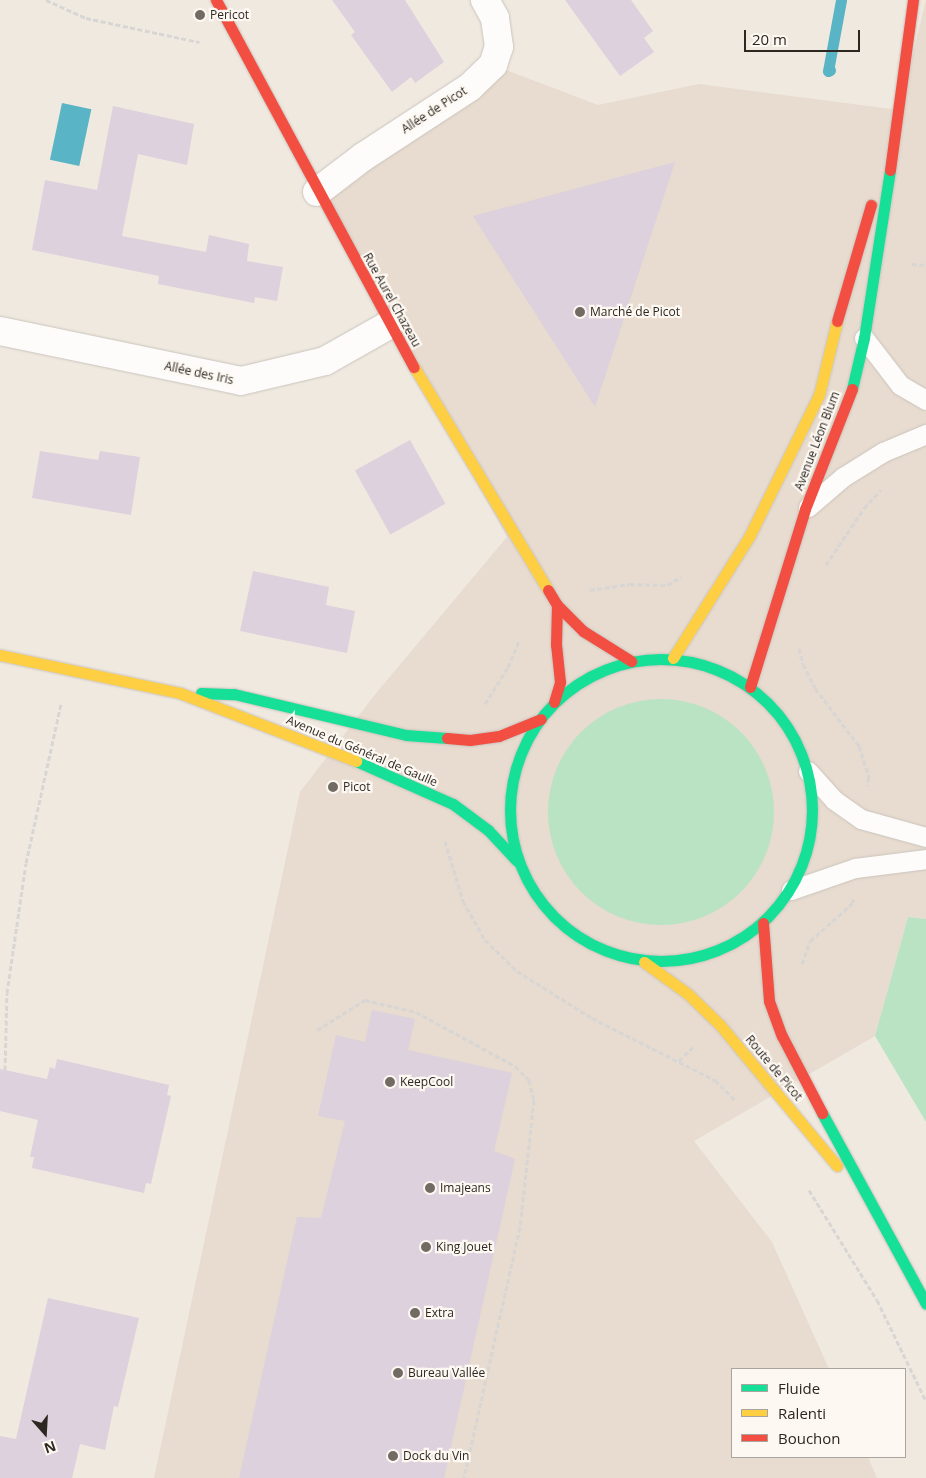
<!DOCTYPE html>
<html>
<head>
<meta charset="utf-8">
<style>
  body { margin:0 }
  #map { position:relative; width:926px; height:1478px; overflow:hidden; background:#f0e9e0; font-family:"Open Sans",sans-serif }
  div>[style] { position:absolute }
  .commercial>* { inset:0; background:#e8dbcf }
  .green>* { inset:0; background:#bae3c4 }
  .round { border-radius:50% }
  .water>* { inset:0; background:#59b4c5; transform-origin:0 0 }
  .stream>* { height:11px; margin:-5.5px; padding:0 5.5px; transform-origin:5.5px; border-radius:5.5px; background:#59b4c5 }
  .building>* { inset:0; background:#dcd1dc; transform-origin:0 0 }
  .path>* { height:3px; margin-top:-1.5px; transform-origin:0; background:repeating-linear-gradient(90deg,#d8d6d4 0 5px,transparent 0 7.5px) }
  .roads { filter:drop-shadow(0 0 1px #c9c4bd) drop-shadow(0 0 1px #c9c4bd) }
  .lane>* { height:19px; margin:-9.5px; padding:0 9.5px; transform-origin:9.5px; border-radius:9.5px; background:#fdfcfa }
  .street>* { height:28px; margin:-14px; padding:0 14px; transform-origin:14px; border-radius:14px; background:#fdfcfa }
  .fast>* { height:11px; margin:-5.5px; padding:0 5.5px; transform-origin:5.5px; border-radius:5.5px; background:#16e098 }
  .fast>.ring { margin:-5.5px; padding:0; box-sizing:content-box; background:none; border:11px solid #16e098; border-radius:50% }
  .slow>* { height:11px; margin:-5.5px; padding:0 5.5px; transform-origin:5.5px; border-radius:5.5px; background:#ffcf43 }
  .jam>* { height:11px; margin:-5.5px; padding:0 5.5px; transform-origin:5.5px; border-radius:5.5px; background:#f24e42 }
  .dots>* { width:14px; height:14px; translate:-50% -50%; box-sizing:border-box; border:2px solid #fdf8f2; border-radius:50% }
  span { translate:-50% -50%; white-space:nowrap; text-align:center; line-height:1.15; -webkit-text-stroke:4.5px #fdf8f2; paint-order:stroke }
  .poi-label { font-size:12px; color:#2c2721 }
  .left { translate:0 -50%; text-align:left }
  .street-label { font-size:12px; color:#2c2721 }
  .legend { position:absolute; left:731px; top:1368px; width:175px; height:90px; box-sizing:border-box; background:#fdf8f2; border:1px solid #a9a49e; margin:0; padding:6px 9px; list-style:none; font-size:15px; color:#2c2721 }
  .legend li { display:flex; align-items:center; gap:10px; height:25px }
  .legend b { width:25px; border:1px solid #a9a49e }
  .north { position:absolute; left:20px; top:1408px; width:50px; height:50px; -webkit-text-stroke:4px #fdf8f2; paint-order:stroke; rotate:161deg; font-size:14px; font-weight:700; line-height:20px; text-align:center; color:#2c2721 }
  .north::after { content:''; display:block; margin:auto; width:18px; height:22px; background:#2c2721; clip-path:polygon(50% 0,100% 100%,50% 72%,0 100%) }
  .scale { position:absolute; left:744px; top:30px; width:116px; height:22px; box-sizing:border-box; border:2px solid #2c2721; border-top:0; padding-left:6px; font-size:15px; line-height:18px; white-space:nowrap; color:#2c2721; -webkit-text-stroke:4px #fdf8f2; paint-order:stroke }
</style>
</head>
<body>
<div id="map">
  <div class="commercial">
    <div style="clip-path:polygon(926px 0,926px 919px,908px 917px,875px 1036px,694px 1141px,772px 1242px,829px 1369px,732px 1369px,732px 1457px,868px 1457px,877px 1478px,154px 1478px,300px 792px,377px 692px,507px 537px,317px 192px,493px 65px,598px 105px,699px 84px,899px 110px)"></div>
  </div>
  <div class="green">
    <div class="round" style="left:548px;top:699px;width:226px;height:226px"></div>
    <div style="clip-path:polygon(908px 917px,926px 919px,926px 1122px,875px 1036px)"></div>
  </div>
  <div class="water">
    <div style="left:62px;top:103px;width:30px;height:58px;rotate:12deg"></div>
  </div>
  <div class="stream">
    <div style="left:830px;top:70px;width:2px;rotate:153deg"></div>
    <div style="left:828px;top:71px;width:72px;rotate:-79.6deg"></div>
  </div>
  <div class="building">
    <div style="clip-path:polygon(332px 0,405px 0,444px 62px,415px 83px,411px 77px,392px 92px,351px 35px,355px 32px)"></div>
    <div style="clip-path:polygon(565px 0,631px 0,653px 31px,644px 38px,654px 52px,620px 76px)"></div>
    <div style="clip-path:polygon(113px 106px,194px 124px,187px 165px,138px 154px,122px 236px,206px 252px,209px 235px,249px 244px,247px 261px,283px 267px,277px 301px,255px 297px,254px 303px,158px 284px,159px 276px,32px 250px,45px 180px,97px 190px)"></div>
    <div style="clip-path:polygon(675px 162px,595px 407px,473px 216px)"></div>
    <div style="left:410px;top:440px;width:73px;height:63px;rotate:61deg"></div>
    <div style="clip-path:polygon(40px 451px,98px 460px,100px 451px,140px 457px,131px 515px,32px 498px)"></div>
    <div style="clip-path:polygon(253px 571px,329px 587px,326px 605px,355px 611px,347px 653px,240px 631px)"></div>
    <div style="clip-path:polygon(372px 1010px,415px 1019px,408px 1050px,512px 1073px,494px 1151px,515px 1159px,444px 1478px,239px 1478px,297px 1217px,321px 1218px,345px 1121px,318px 1116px,336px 1035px,365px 1042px)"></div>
    <div style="clip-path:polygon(57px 1059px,169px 1085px,167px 1095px,171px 1096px,151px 1184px,146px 1183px,144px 1193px,32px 1168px,34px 1157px,30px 1157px,38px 1120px,0 1111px,0 1069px,47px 1079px,50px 1067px,55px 1069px)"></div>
    <div style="clip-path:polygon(48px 1298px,139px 1318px,118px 1407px,114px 1406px,105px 1450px,80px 1444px,72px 1478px,0 1478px,0 1436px,16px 1439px)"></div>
  </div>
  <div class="path">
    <div style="left:46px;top:0;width:44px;rotate:24.2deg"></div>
    <div style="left:86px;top:18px;width:116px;rotate:12deg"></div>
    <div style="left:912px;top:264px;width:14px;rotate:4deg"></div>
    <div style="left:826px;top:565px;width:69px;rotate:-56.3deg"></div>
    <div style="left:864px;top:508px;width:25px;rotate:-47deg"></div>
    <div style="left:590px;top:590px;width:40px;rotate:-8.5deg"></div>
    <div style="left:630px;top:584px;width:37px;rotate:2deg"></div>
    <div style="left:667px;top:585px;width:16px;rotate:-30deg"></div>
    <div style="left:799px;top:648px;width:16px;rotate:76deg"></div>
    <div style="left:803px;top:664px;width:27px;rotate:63deg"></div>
    <div style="left:815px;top:688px;width:73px;rotate:52.8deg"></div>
    <div style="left:859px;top:746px;width:33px;rotate:72deg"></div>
    <div style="left:869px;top:777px;width:9px;rotate:103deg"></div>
    <div style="left:485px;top:704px;width:44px;rotate:-58.1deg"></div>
    <div style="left:508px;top:667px;width:30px;rotate:-67deg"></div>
    <div style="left:445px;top:841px;width:63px;rotate:73.3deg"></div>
    <div style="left:463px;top:901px;width:45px;rotate:60.6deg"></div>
    <div style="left:485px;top:940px;width:45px;rotate:44.1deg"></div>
    <div style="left:517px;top:971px;width:89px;rotate:32.1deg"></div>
    <div style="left:592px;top:1018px;width:138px;rotate:26.8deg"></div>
    <div style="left:715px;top:1080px;width:28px;rotate:45deg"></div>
    <div style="left:802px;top:964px;width:24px;rotate:-71deg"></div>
    <div style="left:810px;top:941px;width:57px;rotate:-41.5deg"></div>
    <div style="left:853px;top:903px;width:4px;rotate:-90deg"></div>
    <div style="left:317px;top:1030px;width:57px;rotate:-32deg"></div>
    <div style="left:365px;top:1000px;width:52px;rotate:13.2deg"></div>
    <div style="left:416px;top:1012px;width:113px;rotate:28.6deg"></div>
    <div style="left:515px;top:1066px;width:20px;rotate:45deg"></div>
    <div style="left:529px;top:1080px;width:21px;rotate:76deg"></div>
    <div style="left:534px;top:1100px;width:128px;rotate:96.3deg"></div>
    <div style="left:520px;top:1227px;width:257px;rotate:102.6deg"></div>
    <div style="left:679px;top:1061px;width:21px;rotate:-45deg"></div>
    <div style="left:5px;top:1070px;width:77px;rotate:-88.5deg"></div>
    <div style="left:7px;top:993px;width:131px;rotate:-81.7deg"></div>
    <div style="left:26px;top:863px;width:163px;rotate:-77.6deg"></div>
    <div style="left:809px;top:1190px;width:129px;rotate:58.3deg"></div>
    <div style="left:877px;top:1300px;width:112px;rotate:64.1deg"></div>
  </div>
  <div class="roads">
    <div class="lane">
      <div style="left:864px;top:338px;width:59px;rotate:52.5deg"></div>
      <div style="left:900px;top:385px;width:30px;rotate:30deg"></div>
      <div style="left:808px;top:507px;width:46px;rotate:-40.6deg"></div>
      <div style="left:843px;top:477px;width:47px;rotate:-32deg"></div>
      <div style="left:883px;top:452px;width:47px;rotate:-22.7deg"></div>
      <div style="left:808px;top:771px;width:39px;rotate:48deg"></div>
      <div style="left:834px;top:800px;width:33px;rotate:35deg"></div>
      <div style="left:861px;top:819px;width:67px;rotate:15.5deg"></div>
      <div style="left:791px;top:890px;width:68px;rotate:-19deg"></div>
      <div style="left:855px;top:868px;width:72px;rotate:-7.2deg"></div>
    </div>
    <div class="street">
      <div style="left:317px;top:192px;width:58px;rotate:-37.3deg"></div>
      <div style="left:363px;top:157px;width:128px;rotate:-33.2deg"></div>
      <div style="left:470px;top:87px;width:32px;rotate:-44deg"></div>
      <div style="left:493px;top:65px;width:19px;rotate:-72deg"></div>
      <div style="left:499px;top:47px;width:29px;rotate:-98deg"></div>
      <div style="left:495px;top:18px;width:21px;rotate:-119deg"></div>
      <div style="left:0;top:331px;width:246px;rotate:11.7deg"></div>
      <div style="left:241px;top:381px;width:86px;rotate:-13.4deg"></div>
      <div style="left:325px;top:361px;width:73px;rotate:-29.4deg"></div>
    </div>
    <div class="fast">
      <div style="left:852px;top:389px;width:52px;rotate:-76.8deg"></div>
      <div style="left:864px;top:338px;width:170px;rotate:-81.2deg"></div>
      <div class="ring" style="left:510px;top:659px;width:291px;height:291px"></div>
      <div style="left:201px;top:693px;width:33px;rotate:2deg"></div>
      <div style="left:234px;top:694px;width:177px;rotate:13.4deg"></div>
      <div style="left:406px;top:735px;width:41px;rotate:4.2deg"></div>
      <div style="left:356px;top:761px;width:106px;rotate:23.9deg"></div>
      <div style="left:453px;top:804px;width:44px;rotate:36.6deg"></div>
      <div style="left:488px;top:830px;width:42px;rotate:46.9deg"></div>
      <div style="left:822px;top:1113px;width:217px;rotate:61.4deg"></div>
    </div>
    <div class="slow">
      <div style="left:414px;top:367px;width:260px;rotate:59deg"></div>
      <div style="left:0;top:655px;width:184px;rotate:11.9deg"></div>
      <div style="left:180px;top:693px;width:189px;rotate:21.1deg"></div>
      <div style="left:673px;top:658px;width:143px;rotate:-57.9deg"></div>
      <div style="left:749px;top:537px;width:158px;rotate:-63.8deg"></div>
      <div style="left:819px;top:395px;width:76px;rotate:-76.3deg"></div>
      <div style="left:644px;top:962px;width:54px;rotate:36deg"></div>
      <div style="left:688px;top:994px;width:45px;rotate:44.1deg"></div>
      <div style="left:720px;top:1025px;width:183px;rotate:50.3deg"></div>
    </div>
    <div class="jam">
      <div style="left:216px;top:0;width:417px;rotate:61.7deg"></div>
      <div style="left:890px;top:170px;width:172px;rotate:-82.3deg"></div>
      <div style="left:837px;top:321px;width:121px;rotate:-73.7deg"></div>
      <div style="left:548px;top:590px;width:17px;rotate:59deg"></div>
      <div style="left:557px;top:605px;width:37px;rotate:45deg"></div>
      <div style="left:583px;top:631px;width:57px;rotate:32deg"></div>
      <div style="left:750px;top:687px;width:186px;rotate:-72.8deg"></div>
      <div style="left:805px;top:509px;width:129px;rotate:-68.6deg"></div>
      <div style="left:554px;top:702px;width:21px;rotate:-73deg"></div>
      <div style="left:560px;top:682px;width:37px;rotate:-96deg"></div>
      <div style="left:556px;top:645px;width:40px;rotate:-88.6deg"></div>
      <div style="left:447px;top:738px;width:23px;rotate:5deg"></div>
      <div style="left:470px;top:740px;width:29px;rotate:-8deg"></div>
      <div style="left:499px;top:736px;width:45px;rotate:-22deg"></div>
      <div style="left:763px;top:923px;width:78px;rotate:85.6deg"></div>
      <div style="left:769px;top:1001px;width:37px;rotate:70deg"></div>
      <div style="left:782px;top:1036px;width:87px;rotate:62.5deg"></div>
    </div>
  </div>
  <div class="dots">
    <div style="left:200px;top:15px;background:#716b64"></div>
    <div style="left:580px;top:312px;background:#716b64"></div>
    <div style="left:333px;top:787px;background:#716b64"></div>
    <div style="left:390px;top:1082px;background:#716b64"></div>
    <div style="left:430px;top:1188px;background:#716b64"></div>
    <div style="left:426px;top:1247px;background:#716b64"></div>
    <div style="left:415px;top:1313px;background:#716b64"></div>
    <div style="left:398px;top:1373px;background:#716b64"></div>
    <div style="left:393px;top:1456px;background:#716b64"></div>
  </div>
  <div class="poi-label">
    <span class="left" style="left:210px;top:15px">Pericot</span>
    <span class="left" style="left:590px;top:312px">Marché de Picot</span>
    <span class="left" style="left:343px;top:787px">Picot</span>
    <span class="left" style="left:400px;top:1082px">KeepCool</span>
    <span class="left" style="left:440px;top:1188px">Imajeans</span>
    <span class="left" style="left:436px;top:1247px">King Jouet</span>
    <span class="left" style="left:425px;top:1313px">Extra</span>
    <span class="left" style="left:408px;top:1373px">Bureau Vallée</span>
    <span class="left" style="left:403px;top:1456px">Dock du Vin</span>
  </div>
  <div class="street-label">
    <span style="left:434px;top:110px;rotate:-33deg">Allée de Picot</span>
    <span style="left:392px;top:300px;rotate:61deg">Rue Aurel Chazeau</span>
    <span style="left:199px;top:373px;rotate:12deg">Allée des Iris</span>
    <span style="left:817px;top:441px;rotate:-69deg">Avenue Léon Blum</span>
    <span style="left:362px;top:751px;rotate:23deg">Avenue du Général de Gaulle</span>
    <span style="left:774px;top:1068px;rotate:50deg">Route de Picot</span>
  </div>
  <ul class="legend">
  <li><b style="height:6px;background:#16e098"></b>Fluide</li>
  <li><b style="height:6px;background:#ffcf43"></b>Ralenti</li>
  <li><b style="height:6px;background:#f24e42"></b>Bouchon</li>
  </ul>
  <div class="north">N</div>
  <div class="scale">20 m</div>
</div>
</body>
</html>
